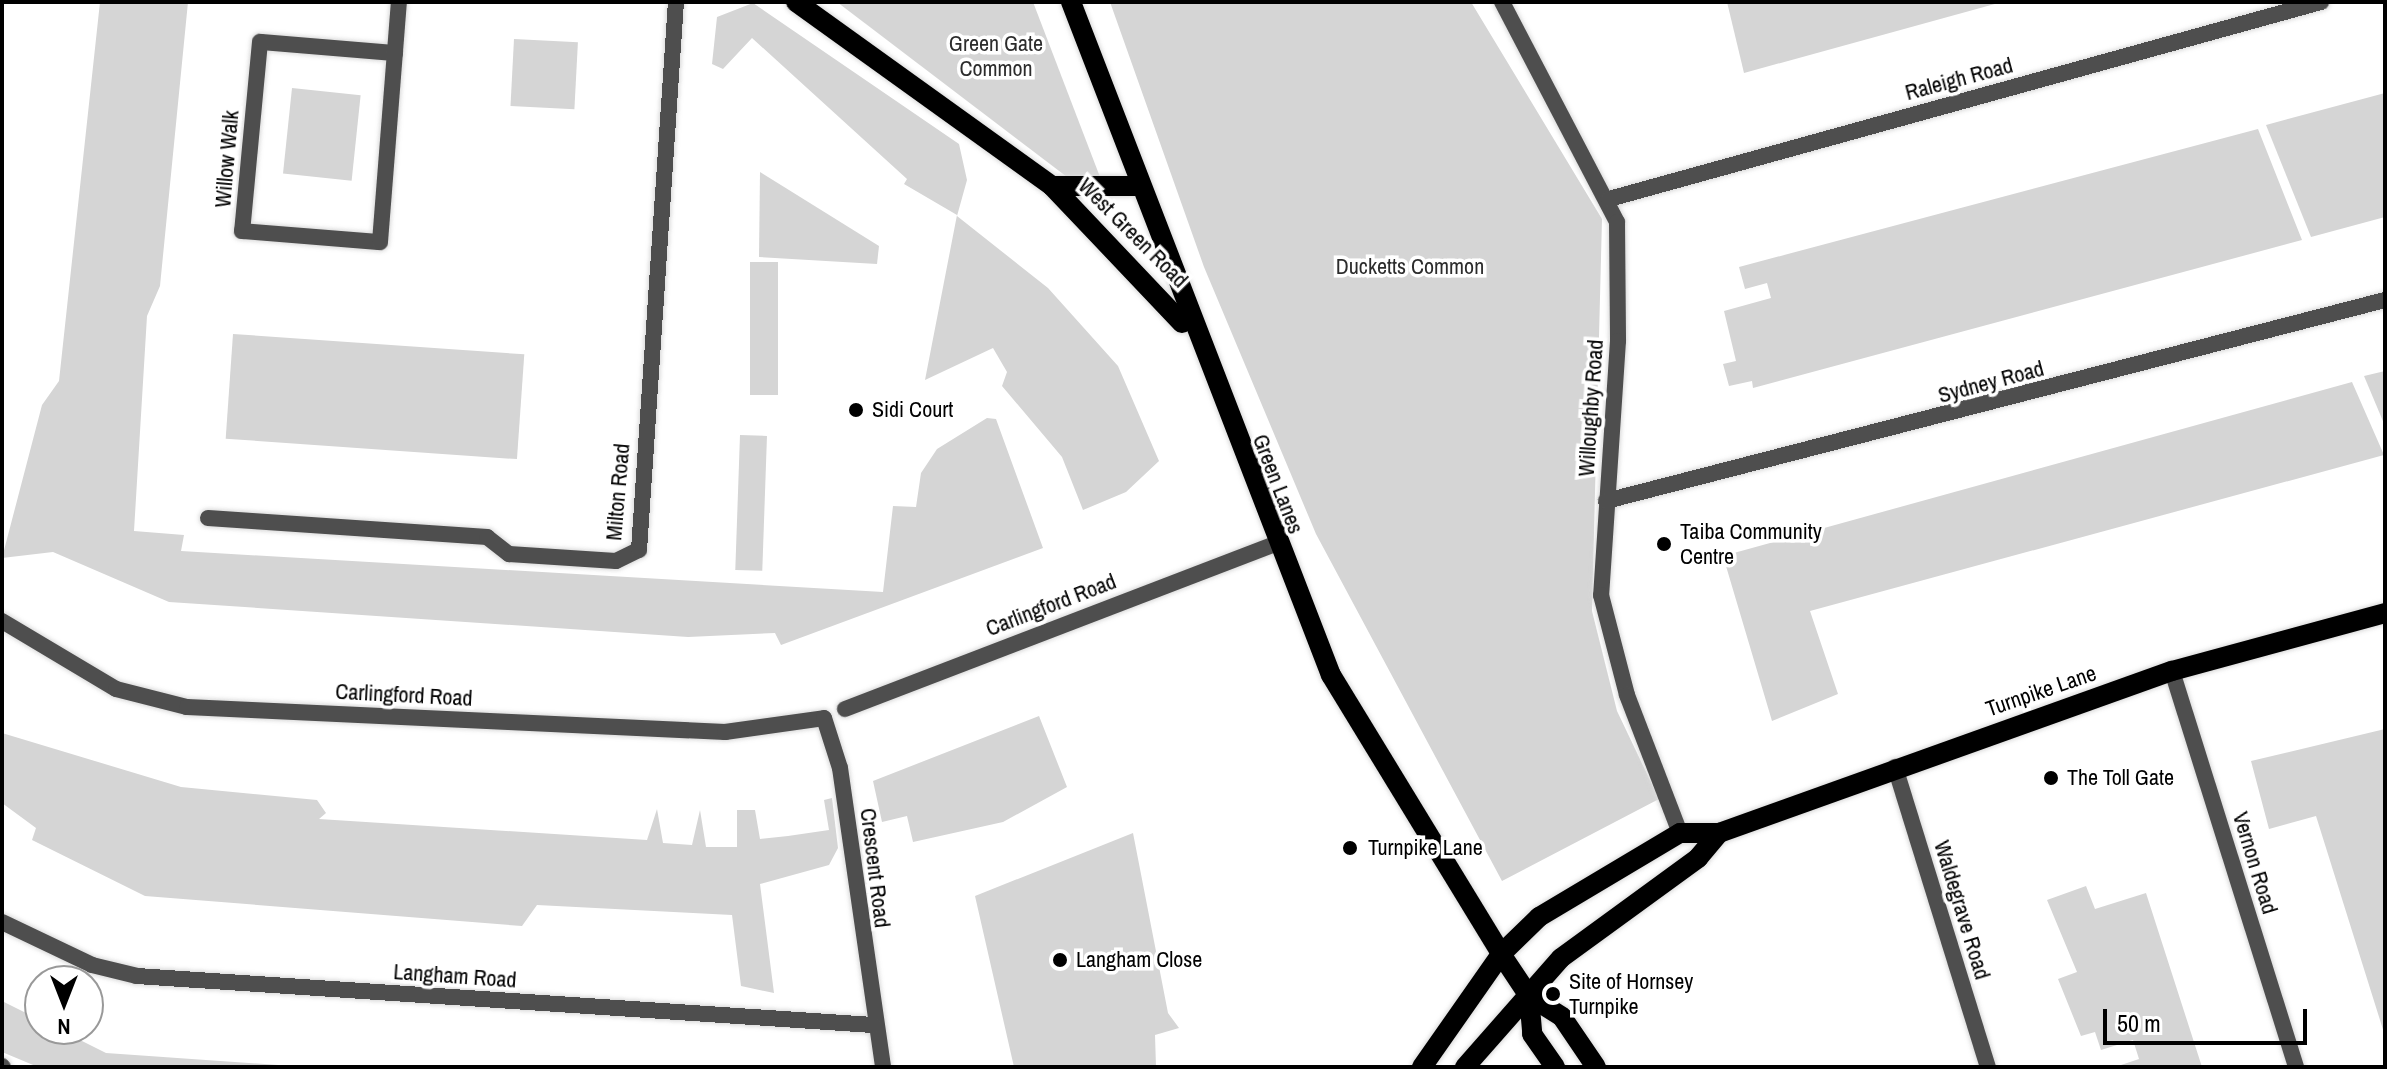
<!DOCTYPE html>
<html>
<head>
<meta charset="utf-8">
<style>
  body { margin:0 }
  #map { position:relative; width:2387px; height:1069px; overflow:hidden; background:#fff; font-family:"Archivo Narrow",sans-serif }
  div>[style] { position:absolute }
  .green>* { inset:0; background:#d5d5d5; transform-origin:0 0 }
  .roads { filter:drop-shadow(0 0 2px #dbdbdb) drop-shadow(0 0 2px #dbdbdb) }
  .street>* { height:16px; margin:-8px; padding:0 8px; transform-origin:8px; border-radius:8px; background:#4e4e4e }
  .primary>* { height:20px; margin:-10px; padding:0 10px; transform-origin:10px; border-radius:10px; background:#000 }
  .dots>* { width:22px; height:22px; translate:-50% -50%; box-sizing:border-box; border:4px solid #fff; border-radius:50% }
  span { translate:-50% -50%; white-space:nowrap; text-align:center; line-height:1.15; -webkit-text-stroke:7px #fff; paint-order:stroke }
  .park-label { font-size:22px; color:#2c2c2c }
  .street-label { font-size:22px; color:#000 }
  .poi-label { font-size:22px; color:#000 }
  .left { translate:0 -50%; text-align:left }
  .frame { position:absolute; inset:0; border:4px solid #000; pointer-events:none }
  .north { position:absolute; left:24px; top:965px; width:80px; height:80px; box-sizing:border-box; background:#fff; border:2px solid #999; border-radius:50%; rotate:180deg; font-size:22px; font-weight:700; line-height:32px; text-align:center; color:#000 }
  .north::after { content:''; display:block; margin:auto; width:28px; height:36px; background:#000; clip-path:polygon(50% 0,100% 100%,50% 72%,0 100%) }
  .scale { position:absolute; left:2103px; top:1009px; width:204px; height:36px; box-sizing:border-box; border:4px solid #000; border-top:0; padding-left:10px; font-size:24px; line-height:28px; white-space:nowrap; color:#000; -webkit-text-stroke:6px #fff; paint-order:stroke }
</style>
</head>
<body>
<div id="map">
  <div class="green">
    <div style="clip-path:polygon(100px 2px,188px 2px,160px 286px,147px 316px,134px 531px,184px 535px,181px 551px,883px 592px,893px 506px,916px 507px,921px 473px,937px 449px,987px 418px,996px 419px,1043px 548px,781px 645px,775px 633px,688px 637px,169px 602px,53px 552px,2px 558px,42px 405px,59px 381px)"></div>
    <div style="clip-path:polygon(837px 2px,1033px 2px,1100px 177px,1071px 180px)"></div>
    <div style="clip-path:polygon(1110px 2px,1471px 2px,1602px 219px,1592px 611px,1617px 711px,1659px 799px,1502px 881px,1316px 534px,1204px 267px)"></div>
    <div style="clip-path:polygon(1727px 2px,2002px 2px,1744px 73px)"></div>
    <div style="clip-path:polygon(753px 3px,959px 144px,967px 180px,957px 216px,1048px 288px,1118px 366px,1159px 461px,1126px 492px,1083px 510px,1062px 457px,1002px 386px,1007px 372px,993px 348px,925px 380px,957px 215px,904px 184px,907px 179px,752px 38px,723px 69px,712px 64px,717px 17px)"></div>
    <div style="left:514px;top:39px;width:64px;height:67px;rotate:3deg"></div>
    <div style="left:292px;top:88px;width:69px;height:86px;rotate:6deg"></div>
    <div style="clip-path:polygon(2385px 93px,2385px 217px,2311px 237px,2266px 125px)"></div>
    <div style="clip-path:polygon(2258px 129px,2302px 240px,1753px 388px,1752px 381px,1729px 386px,1723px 364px,1736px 361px,1724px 311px,1771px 298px,1767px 283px,1745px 289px,1739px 267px)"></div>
    <div style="clip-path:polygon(760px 172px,879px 246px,877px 264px,759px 257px)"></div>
    <div style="left:750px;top:262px;width:28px;height:133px"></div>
    <div style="left:233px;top:334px;width:292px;height:105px;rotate:4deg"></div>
    <div style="clip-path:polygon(2385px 371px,2385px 426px,2364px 376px)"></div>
    <div style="clip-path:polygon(2352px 382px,2384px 455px,1810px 611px,1838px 694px,1772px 721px,1723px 556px)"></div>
    <div style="left:740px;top:435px;width:27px;height:135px;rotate:2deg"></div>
    <div style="clip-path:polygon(1039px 716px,1067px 787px,1003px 822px,913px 842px,907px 816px,882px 822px,873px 781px)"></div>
    <div style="clip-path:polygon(2385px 729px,2385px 1036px,2316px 816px,2269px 829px,2251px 761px)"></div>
    <div style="clip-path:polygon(2px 733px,181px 787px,317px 800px,326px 813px,319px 819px,647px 840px,657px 809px,663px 843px,692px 845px,700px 810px,706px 847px,737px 847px,737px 810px,755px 810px,760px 839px,788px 836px,829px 830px,824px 800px,832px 798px,838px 848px,829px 865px,760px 884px,774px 993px,741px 986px,732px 915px,537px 905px,522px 926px,145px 896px,32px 840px,36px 828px,2px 803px)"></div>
    <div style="clip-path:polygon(1133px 833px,1168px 1013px,1179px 1028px,1155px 1035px,1156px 1067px,1014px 1067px,975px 896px)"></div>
    <div style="clip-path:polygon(2086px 886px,2095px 909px,2146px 893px,2202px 1067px,2115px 1067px,2139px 1059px,2133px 1040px,2101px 1050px,2095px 1032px,2081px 1036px,2058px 979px,2077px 972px,2047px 900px)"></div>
    <div style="clip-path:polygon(2px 1001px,40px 1020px,40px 1029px,58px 1029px,106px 1053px,306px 1067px,38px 1067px,2px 1052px)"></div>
  </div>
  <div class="roads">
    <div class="street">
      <div style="left:1502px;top:2px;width:248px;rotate:62.4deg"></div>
      <div style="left:1617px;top:222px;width:119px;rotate:89.5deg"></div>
      <div style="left:1618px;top:341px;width:255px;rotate:93.8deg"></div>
      <div style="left:1601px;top:595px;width:103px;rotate:75.4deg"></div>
      <div style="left:1627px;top:695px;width:148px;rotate:69deg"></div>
      <div style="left:395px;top:53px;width:135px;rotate:-175.3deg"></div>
      <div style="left:260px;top:42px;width:190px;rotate:95.4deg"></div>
      <div style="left:242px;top:231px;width:138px;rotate:4.6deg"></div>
      <div style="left:380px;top:242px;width:241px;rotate:-85.5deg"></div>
      <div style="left:1609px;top:199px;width:739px;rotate:-15.47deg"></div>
      <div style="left:1606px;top:501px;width:805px;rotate:-14.47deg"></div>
      <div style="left:208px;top:518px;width:280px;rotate:3.9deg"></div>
      <div style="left:487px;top:537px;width:28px;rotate:38deg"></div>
      <div style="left:509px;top:554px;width:107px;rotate:3.7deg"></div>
      <div style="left:616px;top:561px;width:25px;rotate:-26deg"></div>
      <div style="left:639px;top:550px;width:549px;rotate:-86.14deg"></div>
      <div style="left:2px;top:621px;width:133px;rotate:30.8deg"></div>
      <div style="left:116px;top:689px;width:73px;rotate:14.2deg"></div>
      <div style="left:187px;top:707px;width:539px;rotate:2.66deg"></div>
      <div style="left:725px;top:732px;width:100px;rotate:-8deg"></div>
      <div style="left:824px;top:718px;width:52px;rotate:72.3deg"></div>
      <div style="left:840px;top:768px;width:302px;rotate:81.8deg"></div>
      <div style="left:2172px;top:671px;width:415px;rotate:72.6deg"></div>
      <div style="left:845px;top:709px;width:461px;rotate:-21deg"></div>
      <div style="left:1895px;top:767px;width:314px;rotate:72.8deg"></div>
      <div style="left:2px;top:922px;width:100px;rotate:25.5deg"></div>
      <div style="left:92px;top:965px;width:46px;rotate:13.7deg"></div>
      <div style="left:137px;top:976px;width:738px;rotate:3.81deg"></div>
      <div style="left:2px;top:1066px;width:1px;rotate:45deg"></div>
    </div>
    <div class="primary">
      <div style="left:796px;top:2px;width:315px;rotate:35.7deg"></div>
      <div style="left:1052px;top:186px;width:189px;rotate:46.5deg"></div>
      <div style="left:1071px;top:2px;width:721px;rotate:68.88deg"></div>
      <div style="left:1331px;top:675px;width:327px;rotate:58.6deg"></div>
      <div style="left:1501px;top:954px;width:50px;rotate:56.3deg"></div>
      <div style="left:1529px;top:996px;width:39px;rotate:32deg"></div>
      <div style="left:1562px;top:1017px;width:60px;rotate:55.8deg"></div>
      <div style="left:1052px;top:186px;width:85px"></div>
      <div style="left:1529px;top:996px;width:38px;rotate:85deg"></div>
      <div style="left:1532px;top:1034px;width:40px;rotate:55.1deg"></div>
      <div style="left:1422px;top:1067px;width:138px;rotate:-55deg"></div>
      <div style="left:1501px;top:954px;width:53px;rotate:-44.2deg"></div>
      <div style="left:1539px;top:917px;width:164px;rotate:-30.8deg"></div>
      <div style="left:1680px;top:833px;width:39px"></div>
      <div style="left:1719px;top:833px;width:481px;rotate:-19.7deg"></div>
      <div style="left:2172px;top:671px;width:221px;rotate:-15.2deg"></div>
      <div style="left:1465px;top:1067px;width:145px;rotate:-48.6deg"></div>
      <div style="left:1561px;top:958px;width:170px;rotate:-36.1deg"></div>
      <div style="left:1698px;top:858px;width:33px;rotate:-50deg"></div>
    </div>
  </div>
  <div class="dots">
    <div style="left:856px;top:410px;background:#000"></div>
    <div style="left:1664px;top:544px;background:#000"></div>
    <div style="left:2051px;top:778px;background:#000"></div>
    <div style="left:1350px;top:848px;background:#000"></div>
    <div style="left:1060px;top:960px;background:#000"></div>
    <div style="left:1553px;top:994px;background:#000"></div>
  </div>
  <div class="park-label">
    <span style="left:996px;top:56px">Green Gate<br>Common</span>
    <span style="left:1410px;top:267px">Ducketts Common</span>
  </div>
  <div class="street-label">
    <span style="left:1959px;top:79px;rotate:-15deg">Raleigh Road</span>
    <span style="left:227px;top:159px;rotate:-85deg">Willow Walk</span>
    <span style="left:1133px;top:233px;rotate:45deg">West Green Road</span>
    <span style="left:1991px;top:382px;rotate:-15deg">Sydney Road</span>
    <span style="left:1591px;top:408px;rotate:-86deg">Willoughby Road</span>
    <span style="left:1278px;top:484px;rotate:69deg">Green Lanes</span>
    <span style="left:618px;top:492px;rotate:-85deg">Milton Road</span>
    <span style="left:1051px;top:605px;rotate:-21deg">Carlingford Road</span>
    <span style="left:2041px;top:691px;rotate:-19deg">Turnpike Lane</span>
    <span style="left:404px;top:695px;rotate:3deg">Carlingford Road</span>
    <span style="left:2255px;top:863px;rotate:73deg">Vernon Road</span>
    <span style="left:875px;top:868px;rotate:83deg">Crescent Road</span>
    <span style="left:1962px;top:910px;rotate:73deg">Waldegrave Road</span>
    <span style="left:455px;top:976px;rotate:4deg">Langham Road</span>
  </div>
  <div class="poi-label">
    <span class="left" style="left:872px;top:410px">Sidi Court</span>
    <span class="left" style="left:1680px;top:544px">Taiba Community<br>Centre</span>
    <span class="left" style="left:2067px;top:778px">The Toll Gate</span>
    <span class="left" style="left:1368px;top:848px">Turnpike Lane</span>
    <span class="left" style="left:1076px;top:960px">Langham Close</span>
    <span class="left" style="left:1569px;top:994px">Site of Hornsey<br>Turnpike</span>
  </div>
  <div class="frame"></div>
  <div class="north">N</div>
  <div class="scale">50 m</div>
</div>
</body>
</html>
